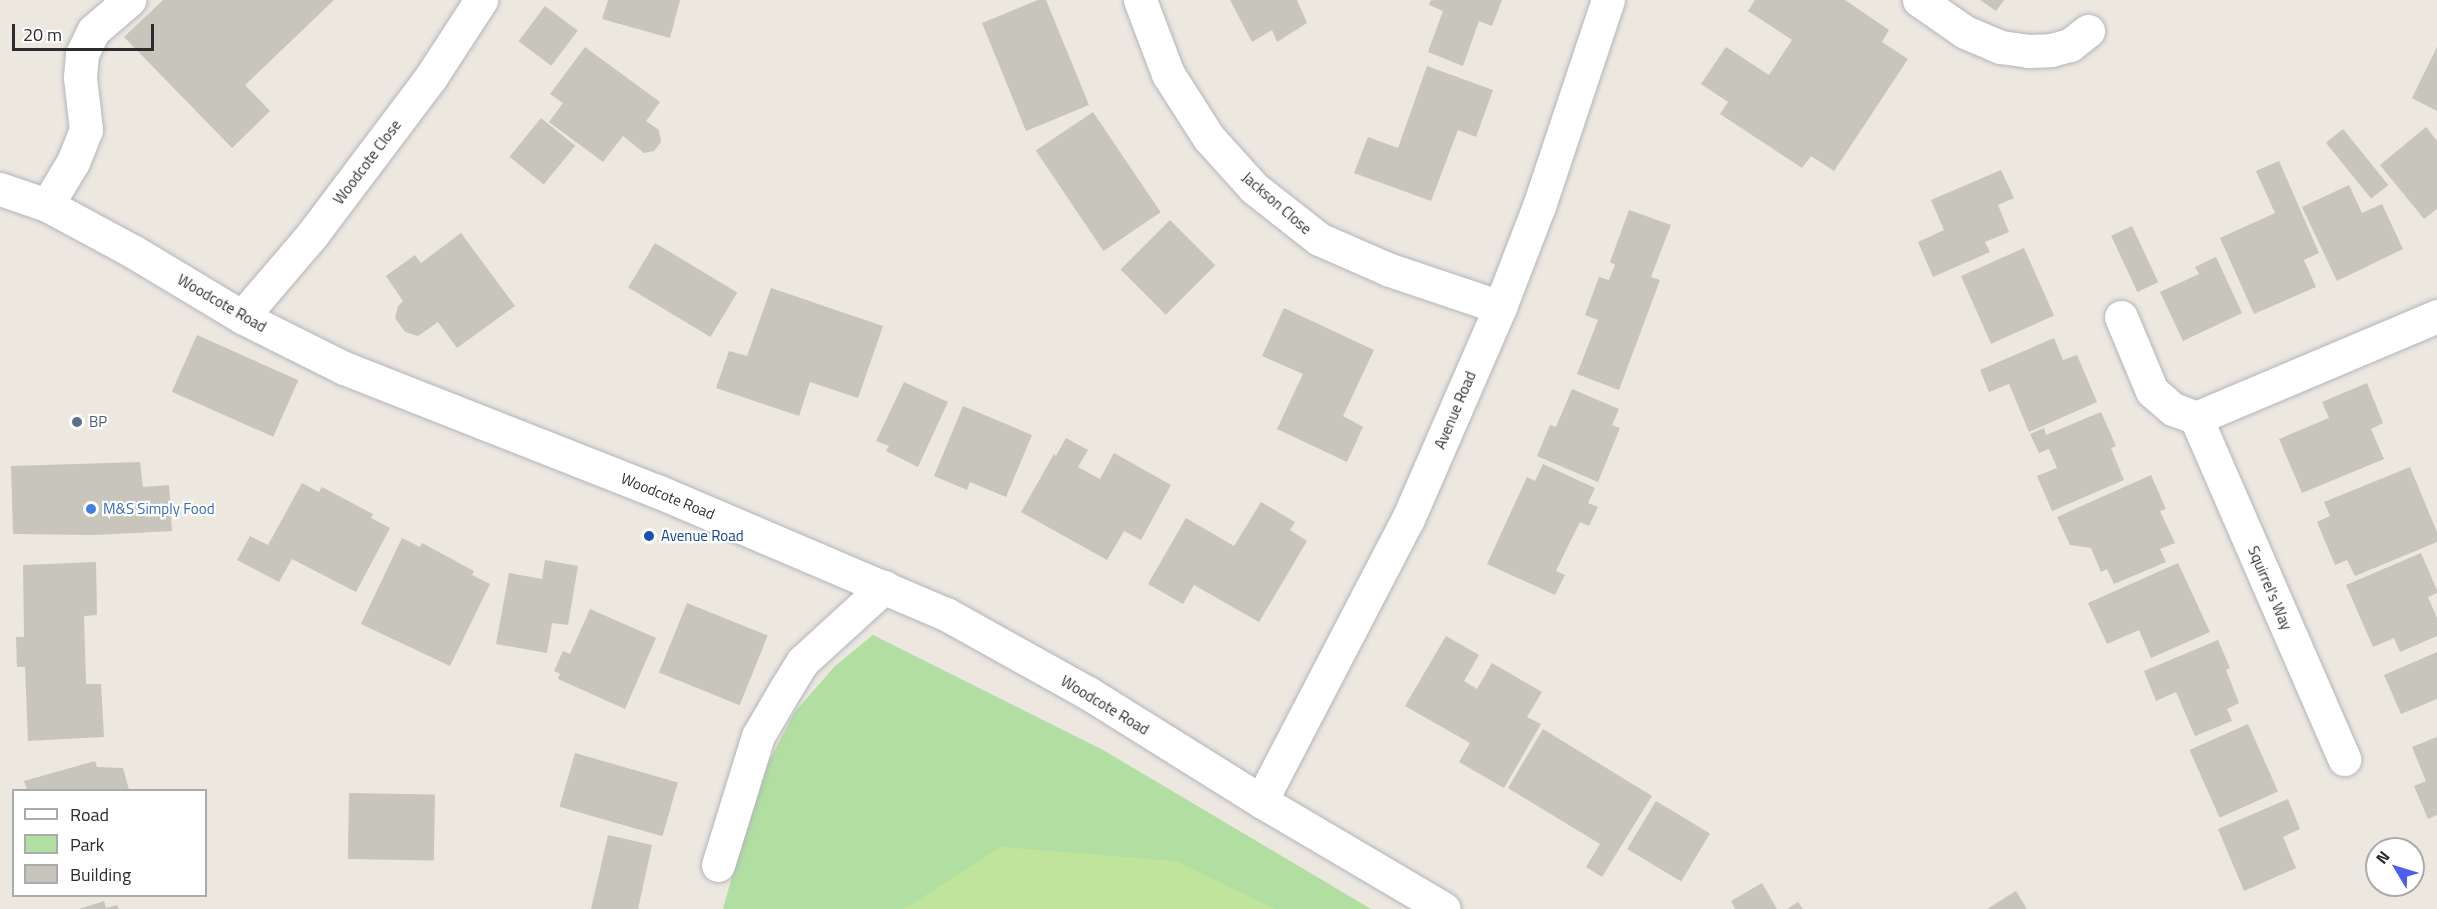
<!DOCTYPE html>
<html>
<head>
<meta charset="utf-8">
<style>
  body { margin:0 }
  #map { position:relative; width:2437px; height:909px; overflow:hidden; background:#ece7df; font-family:"Titillium Web",sans-serif }
  div>[style] { position:absolute }
  .green>* { inset:0; background:#b1dea1 }
  .pitch>* { inset:0; background:#c1e49d }
  .building>* { inset:0; background:#c8c5bd; transform-origin:0 0 }
  .roads { filter:drop-shadow(0 0 2px #b3b4be) drop-shadow(0 0 2px #b3b4be) }
  .minor>* { height:33px; margin:-16.5px; padding:0 16.5px; transform-origin:16.5px; border-radius:16.5px; background:#fff }
  .dots>* { width:16px; height:16px; translate:-50% -50%; box-sizing:border-box; border:3px solid #fff; border-radius:50% }
  span { translate:-50% -50%; white-space:nowrap; text-align:center; line-height:1.15; -webkit-text-stroke:4.5px #fff; paint-order:stroke }
  .street-label { font-size:15px; color:#2c2c2c }
  .service-label { font-size:15px; color:#4e5e75 }
  .left { translate:0 -50%; text-align:left }
  .shop-label { font-size:15px; color:#366cbe }
  .transit-label { font-size:15px; color:#164399 }
  .legend { position:absolute; left:12px; top:789px; width:195px; height:108px; box-sizing:border-box; background:#fff; border:2px solid #ababab; margin:0; padding:8px 10px; list-style:none; font-size:18px; color:#2c2c2c }
  .legend li { display:flex; align-items:center; gap:12px; height:30px }
  .legend b { width:30px; border:2px solid #ababab }
  .north { position:absolute; left:2365px; top:837px; width:60px; height:60px; box-sizing:border-box; background:#fff; border:2px solid #ababab; border-radius:50%; rotate:308deg; font-size:16px; font-weight:700; line-height:24px; text-align:center; color:#2c2c2c }
  .north::after { content:''; display:block; margin:auto; width:21px; height:27px; background:#4d5feb; clip-path:polygon(50% 0,100% 100%,50% 72%,0 100%) }
  .scale { position:absolute; left:12px; top:24px; width:142px; height:27px; box-sizing:border-box; border:3px solid #2c2c2c; border-top:0; padding-left:8px; font-size:18px; line-height:21px; white-space:nowrap; color:#2c2c2c; -webkit-text-stroke:4px #fff; paint-order:stroke }
</style>
</head>
<body>
<div id="map">
  <div class="green">
    <div style="clip-path:polygon(873px 635px,1103px 750px,1371px 909px,723px 909px,757px 785px,794px 713px,835px 666px)"></div>
  </div>
  <div class="pitch">
    <div style="clip-path:polygon(1001px 847px,1176px 861px,1275px 909px,904px 909px)"></div>
  </div>
  <div class="building">
    <div style="clip-path:polygon(163px 0,334px 0,245px 85px,270px 111px,232px 148px,124px 37px)"></div>
    <div style="clip-path:polygon(608px 0,680px 0,670px 38px,602px 19px)"></div>
    <div style="clip-path:polygon(1038px 0,1046px 0,1089px 105px,1026px 131px,982px 23px)"></div>
    <div style="clip-path:polygon(1230px 0,1297px 0,1307px 23px,1277px 42px,1272px 30px,1252px 42px)"></div>
    <div style="clip-path:polygon(1431px 0,1502px 0,1492px 26px,1479px 21px,1463px 66px,1428px 52px,1443px 11px,1429px 5px)"></div>
    <div style="clip-path:polygon(1755px 0,1845px 0,1889px 30px,1882px 42px,1908px 59px,1834px 171px,1811px 156px,1802px 168px,1720px 114px,1728px 102px,1701px 84px,1726px 47px,1769px 75px,1792px 40px,1748px 11px)"></div>
    <div style="clip-path:polygon(1980px 0,2004px 0,1996px 11px)"></div>
    <div style="left:545px;top:6px;width:41px;height:44px;rotate:37deg"></div>
    <div style="clip-path:polygon(585px 47px,660px 102px,646px 121px,659px 130px,661px 142px,654px 151px,644px 153px,623px 136px,603px 162px,549px 122px,563px 103px,550px 94px)"></div>
    <div style="clip-path:polygon(2437px 47px,2437px 111px,2412px 98px)"></div>
    <div style="clip-path:polygon(1427px 66px,1493px 90px,1476px 137px,1458px 130px,1431px 201px,1354px 173px,1368px 137px,1398px 148px)"></div>
    <div style="left:1093px;top:112px;width:121px;height:69px;rotate:56deg"></div>
    <div style="left:541px;top:118px;width:44px;height:50px;rotate:39deg"></div>
    <div style="clip-path:polygon(2426px 127px,2437px 141px,2437px 209px,2424px 219px,2380px 165px)"></div>
    <div style="left:2343px;top:129px;width:72px;height:22px;rotate:51deg"></div>
    <div style="clip-path:polygon(2279px 161px,2319px 253px,2304px 260px,2316px 287px,2254px 314px,2220px 238px,2275px 213px,2256px 171px)"></div>
    <div style="clip-path:polygon(2001px 170px,2014px 198px,1998px 205px,2009px 232px,1985px 242px,1990px 252px,1933px 277px,1918px 242px,1944px 230px,1931px 200px)"></div>
    <div style="clip-path:polygon(2349px 185px,2362px 213px,2382px 204px,2403px 249px,2337px 281px,2302px 207px)"></div>
    <div style="clip-path:polygon(1629px 210px,1671px 225px,1651px 277px,1660px 280px,1619px 390px,1577px 374px,1598px 320px,1585px 315px,1599px 277px,1609px 280px,1615px 265px,1610px 262px)"></div>
    <div style="left:1170px;top:220px;width:64px;height:70px;rotate:45deg"></div>
    <div style="left:2132px;top:226px;width:62px;height:23px;rotate:65deg"></div>
    <div style="clip-path:polygon(461px 233px,515px 306px,457px 348px,438px 322px,418px 336px,405px 332px,395px 318px,398px 306px,403px 301px,386px 276px,415px 255px,421px 263px)"></div>
    <div style="left:655px;top:243px;width:96px;height:52px;rotate:31deg"></div>
    <div style="left:2024px;top:248px;width:74px;height:69px;rotate:66deg"></div>
    <div style="clip-path:polygon(2216px 257px,2242px 313px,2183px 341px,2160px 292px,2199px 274px,2195px 267px)"></div>
    <div style="clip-path:polygon(771px 288px,883px 326px,858px 398px,810px 382px,799px 416px,716px 388px,729px 351px,747px 356px)"></div>
    <div style="clip-path:polygon(1284px 308px,1374px 350px,1343px 416px,1363px 427px,1347px 462px,1277px 429px,1303px 374px,1262px 356px)"></div>
    <div style="left:197px;top:335px;width:111px;height:62px;rotate:24deg"></div>
    <div style="clip-path:polygon(2054px 338px,2063px 360px,2077px 355px,2097px 402px,2029px 432px,2009px 384px,1989px 392px,1980px 370px)"></div>
    <div style="clip-path:polygon(904px 382px,948px 402px,918px 467px,886px 451px,889px 446px,876px 441px)"></div>
    <div style="clip-path:polygon(2367px 383px,2383px 423px,2371px 429px,2384px 459px,2302px 493px,2279px 439px,2329px 418px,2322px 402px)"></div>
    <div style="clip-path:polygon(1572px 389px,1619px 409px,1612px 425px,1620px 428px,1598px 482px,1537px 456px,1550px 425px,1556px 427px)"></div>
    <div style="clip-path:polygon(963px 406px,1032px 435px,1006px 497px,970px 482px,967px 490px,934px 476px)"></div>
    <div style="clip-path:polygon(2101px 412px,2116px 446px,2111px 448px,2124px 480px,2052px 511px,2037px 476px,2057px 468px,2049px 449px,2039px 453px,2030px 434px,2044px 428px,2046px 435px)"></div>
    <div style="clip-path:polygon(1066px 438px,1088px 450px,1078px 467px,1100px 479px,1114px 453px,1171px 485px,1141px 540px,1124px 531px,1107px 560px,1021px 512px,1054px 454px,1056px 456px)"></div>
    <div style="clip-path:polygon(140px 462px,143px 487px,169px 485px,172px 531px,93px 535px,13px 534px,11px 466px)"></div>
    <div style="clip-path:polygon(1543px 464px,1595px 488px,1588px 503px,1598px 507px,1589px 526px,1580px 522px,1568px 546px,1556px 571px,1565px 575px,1555px 595px,1487px 564px,1527px 477px,1535px 481px)"></div>
    <div style="clip-path:polygon(2410px 467px,2437px 532px,2437px 542px,2355px 576px,2347px 560px,2335px 565px,2317px 522px,2330px 516px,2324px 502px)"></div>
    <div style="clip-path:polygon(2151px 475px,2166px 509px,2160px 511px,2175px 543px,2160px 549px,2166px 562px,2114px 584px,2107px 569px,2101px 572px,2091px 548px,2070px 545px,2057px 517px)"></div>
    <div style="clip-path:polygon(302px 483px,319px 492px,322px 487px,373px 514px,371px 518px,390px 528px,356px 592px,292px 559px,279px 582px,237px 560px,250px 536px,268px 545px)"></div>
    <div style="clip-path:polygon(1261px 502px,1295px 522px,1290px 530px,1307px 541px,1259px 622px,1194px 585px,1183px 604px,1148px 584px,1186px 518px,1234px 546px)"></div>
    <div style="clip-path:polygon(402px 538px,420px 547px,422px 543px,474px 571px,472px 575px,490px 584px,450px 666px,361px 624px)"></div>
    <div style="clip-path:polygon(2421px 553px,2437px 590px,2437px 593px,2428px 597px,2437px 618px,2437px 636px,2400px 652px,2394px 638px,2373px 647px,2346px 585px)"></div>
    <div style="clip-path:polygon(545px 560px,578px 566px,568px 625px,552px 623px,547px 653px,496px 644px,509px 573px,542px 579px)"></div>
    <div style="clip-path:polygon(96px 562px,97px 615px,84px 616px,86px 684px,101px 684px,104px 737px,28px 741px,25px 667px,17px 667px,16px 637px,24px 637px,23px 565px)"></div>
    <div style="clip-path:polygon(2178px 563px,2210px 632px,2151px 658px,2139px 630px,2107px 644px,2088px 603px)"></div>
    <div style="left:687px;top:603px;width:87px;height:75px;rotate:22deg"></div>
    <div style="clip-path:polygon(590px 609px,656px 638px,625px 709px,558px 679px,560px 674px,554px 671px,563px 651px,570px 654px)"></div>
    <div style="clip-path:polygon(1446px 636px,1479px 655px,1464px 681px,1477px 689px,1492px 663px,1542px 692px,1527px 717px,1541px 724px,1504px 788px,1459px 762px,1470px 743px,1405px 706px)"></div>
    <div style="clip-path:polygon(2218px 640px,2230px 668px,2226px 670px,2239px 703px,2227px 709px,2232px 721px,2195px 736px,2176px 692px,2156px 701px,2144px 671px)"></div>
    <div style="clip-path:polygon(2437px 652px,2437px 699px,2401px 714px,2384px 675px)"></div>
    <div style="left:2248px;top:724px;width:74px;height:64px;rotate:66deg"></div>
    <div style="clip-path:polygon(1543px 729px,1652px 796px,1602px 877px,1586px 867px,1600px 844px,1508px 788px)"></div>
    <div style="clip-path:polygon(2437px 737px,2437px 815px,2428px 819px,2414px 786px,2426px 781px,2412px 747px)"></div>
    <div style="left:575px;top:753px;width:107px;height:56px;rotate:16deg"></div>
    <div style="clip-path:polygon(95px 761px,97px 767px,123px 768px,129px 790px,27px 790px,24px 781px)"></div>
    <div style="left:349px;top:793px;width:86px;height:66px;rotate:1deg"></div>
    <div style="clip-path:polygon(2288px 799px,2300px 829px,2283px 837px,2296px 868px,2244px 891px,2218px 829px)"></div>
    <div style="left:1656px;top:801px;width:63px;height:56px;rotate:31deg"></div>
    <div style="clip-path:polygon(608px 835px,652px 845px,638px 909px,591px 909px)"></div>
    <div style="clip-path:polygon(1762px 883px,1777px 909px,1735px 909px,1731px 901px)"></div>
    <div style="clip-path:polygon(2016px 891px,2027px 909px,1987px 909px)"></div>
    <div style="clip-path:polygon(104px 901px,106px 908px,117px 905px,119px 909px,79px 909px)"></div>
    <div style="clip-path:polygon(1798px 902px,1803px 909px,1787px 909px)"></div>
  </div>
  <div class="roads">
    <div class="minor">
      <div style="left:1140px;top:0;width:79px;rotate:69.3deg"></div>
      <div style="left:1168px;top:74px;width:76px;rotate:57.4deg"></div>
      <div style="left:1209px;top:138px;width:67px;rotate:48deg"></div>
      <div style="left:1254px;top:188px;width:83px;rotate:38.1deg"></div>
      <div style="left:1319px;top:239px;width:77px;rotate:23.6deg"></div>
      <div style="left:1390px;top:270px;width:116px;rotate:18.6deg"></div>
      <div style="left:1919px;top:0;width:56px;rotate:34.8deg"></div>
      <div style="left:1965px;top:32px;width:39px;rotate:23deg"></div>
      <div style="left:2001px;top:47px;width:27px;rotate:8deg"></div>
      <div style="left:2028px;top:51px;width:23px;rotate:-2deg"></div>
      <div style="left:2051px;top:50px;width:20px;rotate:-15deg"></div>
      <div style="left:2070px;top:45px;width:23px;rotate:-38deg"></div>
      <div style="left:0;top:189px;width:50px;rotate:18.8deg"></div>
      <div style="left:47px;top:205px;width:99px;rotate:28.4deg"></div>
      <div style="left:134px;top:252px;width:126px;rotate:31deg"></div>
      <div style="left:242px;top:317px;width:114px;rotate:26.6deg"></div>
      <div style="left:344px;top:368px;width:336px;rotate:21.5deg"></div>
      <div style="left:657px;top:491px;width:314px;rotate:23.1deg"></div>
      <div style="left:946px;top:614px;width:162px;rotate:29.1deg"></div>
      <div style="left:1088px;top:693px;width:204px;rotate:32deg"></div>
      <div style="left:1261px;top:801px;width:212px;rotate:30.5deg"></div>
      <div style="left:47px;top:205px;width:50px;rotate:-58.8deg"></div>
      <div style="left:73px;top:162px;width:35px;rotate:-68deg"></div>
      <div style="left:86px;top:130px;width:53px;rotate:-96.5deg"></div>
      <div style="left:80px;top:77px;width:23px;rotate:-85deg"></div>
      <div style="left:82px;top:54px;width:25px;rotate:-64deg"></div>
      <div style="left:93px;top:31px;width:48px;rotate:-40.7deg"></div>
      <div style="left:242px;top:317px;width:108px;rotate:-49.5deg"></div>
      <div style="left:312px;top:235px;width:198px;rotate:-53deg"></div>
      <div style="left:431px;top:77px;width:92px;rotate:-57deg"></div>
      <div style="left:2121px;top:317px;width:80px;rotate:67.3deg"></div>
      <div style="left:2152px;top:391px;width:28px;rotate:41deg"></div>
      <div style="left:2173px;top:409px;width:25px;rotate:21deg"></div>
      <div style="left:2196px;top:418px;width:262px;rotate:-22.9deg"></div>
      <div style="left:2196px;top:418px;width:372px;rotate:66.5deg"></div>
      <div style="left:1261px;top:801px;width:318px;rotate:-62.5deg"></div>
      <div style="left:1408px;top:519px;width:231px;rotate:-66.5deg"></div>
      <div style="left:1500px;top:307px;width:108px;rotate:-68.9deg"></div>
      <div style="left:1539px;top:206px;width:217px;rotate:-71.5deg"></div>
      <div style="left:718px;top:865px;width:135px;rotate:-72.8deg"></div>
      <div style="left:758px;top:736px;width:56px;rotate:-59.7deg"></div>
      <div style="left:786px;top:688px;width:32px;rotate:-58deg"></div>
      <div style="left:803px;top:661px;width:110px;rotate:-42.4deg"></div>
    </div>
  </div>
  <div class="dots">
    <div style="left:77px;top:422px;background:#5c6f8a"></div>
    <div style="left:91px;top:509px;background:#3f7fe0"></div>
    <div style="left:649px;top:536px;background:#1a4fb4"></div>
  </div>
  <div class="street-label">
    <span style="left:367px;top:162px;rotate:-53deg">Woodcote Close</span>
    <span style="left:1277px;top:203px;rotate:41deg">Jackson Close</span>
    <span style="left:222px;top:303px;rotate:30deg">Woodcote Road</span>
    <span style="left:1455px;top:410px;rotate:-67deg">Avenue Road</span>
    <span style="left:668px;top:496px;rotate:22deg">Woodcote Road</span>
    <span style="left:2270px;top:588px;rotate:67deg">Squirrel's Way</span>
    <span style="left:1105px;top:705px;rotate:31deg">Woodcote Road</span>
  </div>
  <div class="service-label">
    <span class="left" style="left:89px;top:422px">BP</span>
  </div>
  <div class="shop-label">
    <span class="left" style="left:103px;top:509px">M&amp;S Simply Food</span>
  </div>
  <div class="transit-label">
    <span class="left" style="left:661px;top:536px">Avenue Road</span>
  </div>
  <ul class="legend">
  <li><b style="height:8px;background:#fff"></b>Road</li>
  <li><b style="height:16px;background:#b1dea1"></b>Park</li>
  <li><b style="height:16px;background:#c8c5bd"></b>Building</li>
  </ul>
  <div class="north">N</div>
  <div class="scale">20 m</div>
</div>
</body>
</html>
